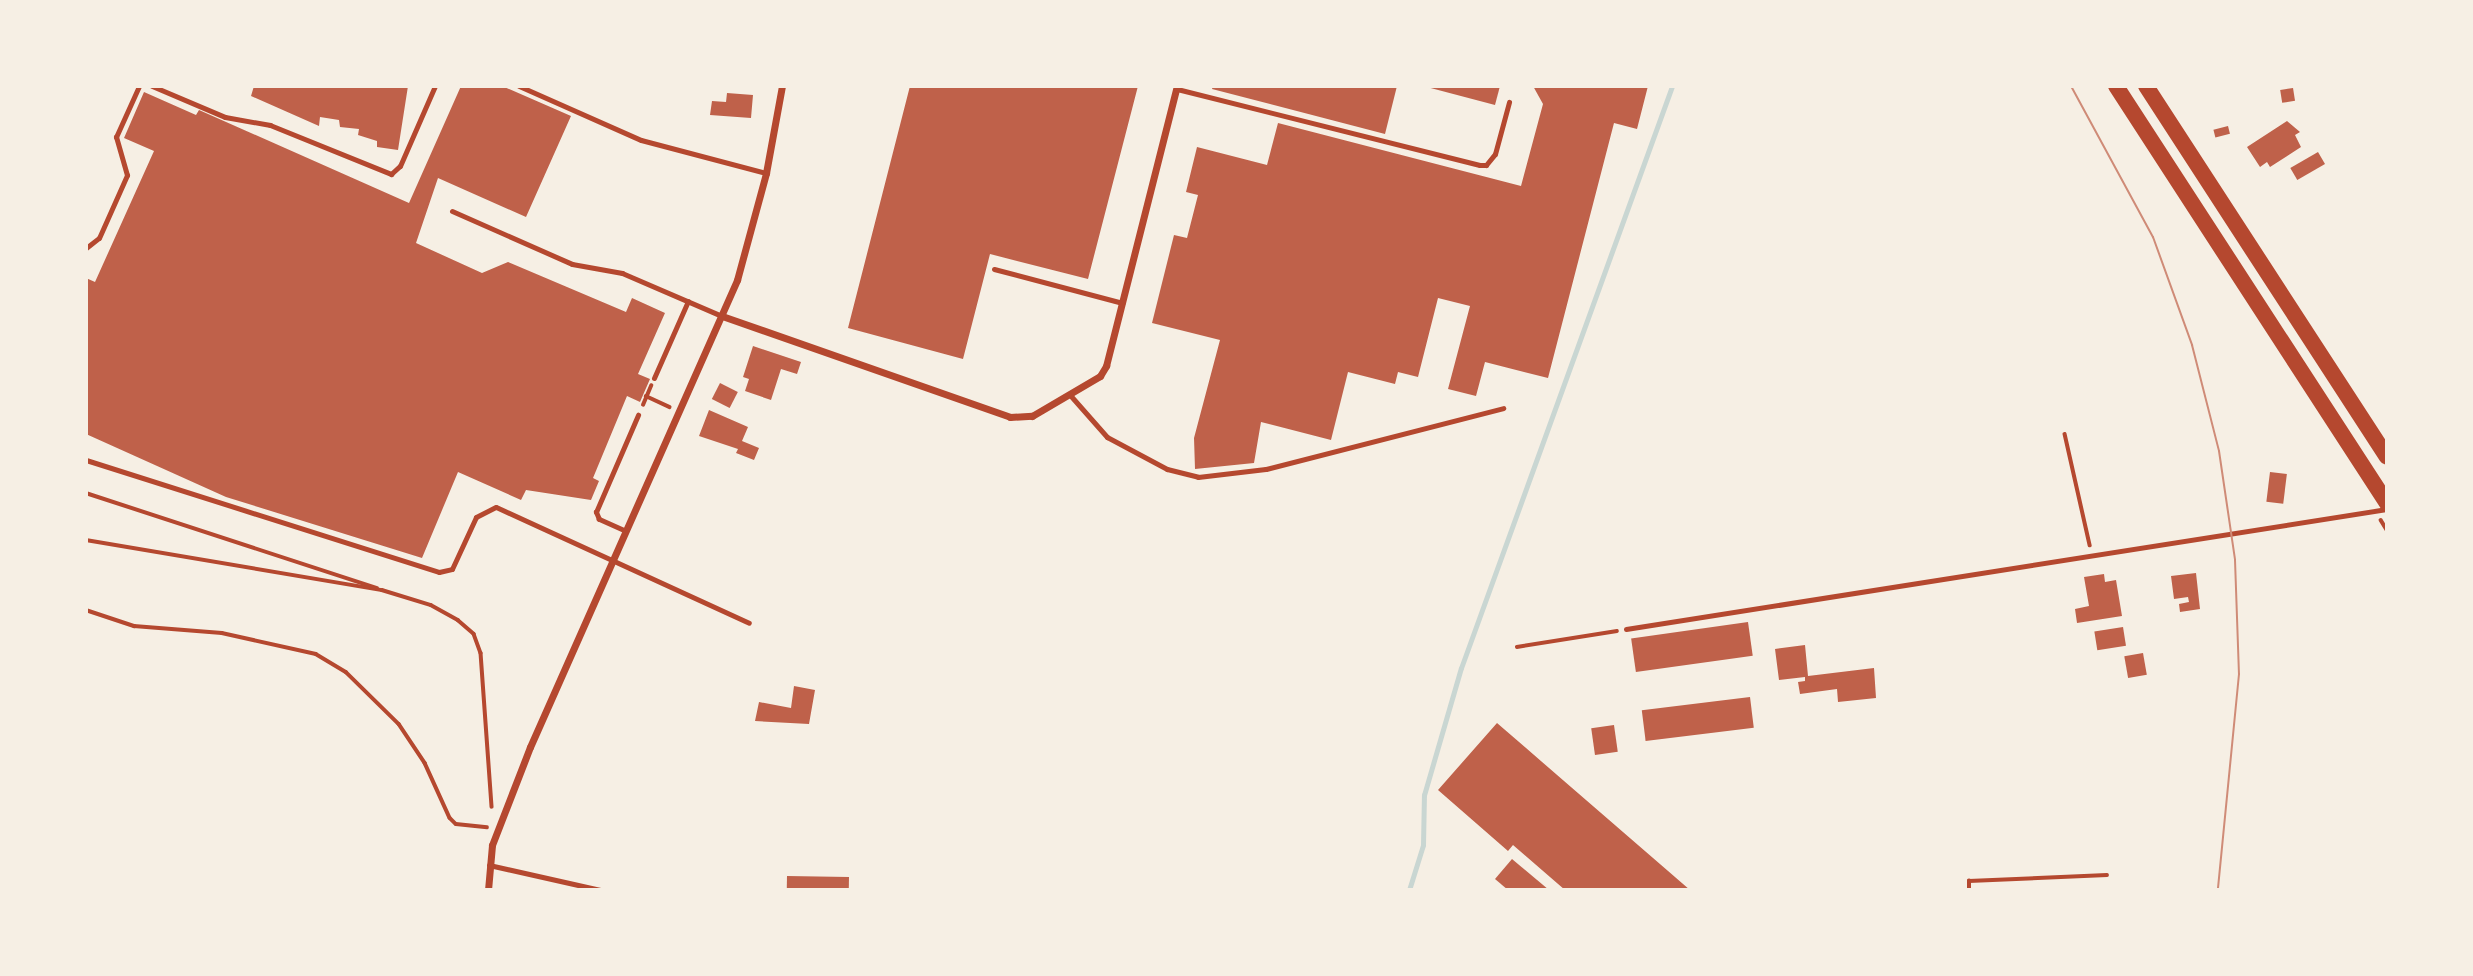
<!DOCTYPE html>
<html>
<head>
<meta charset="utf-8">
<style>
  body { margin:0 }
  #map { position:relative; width:2473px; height:976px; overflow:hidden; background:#f6efe4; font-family:"Playfair Display",serif }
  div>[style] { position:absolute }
  .stream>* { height:5px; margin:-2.5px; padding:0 2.5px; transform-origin:2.5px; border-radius:2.5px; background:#c9d6d2 }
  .building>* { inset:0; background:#bf614a; transform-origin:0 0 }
  .path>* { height:3.5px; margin:-1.75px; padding:0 1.75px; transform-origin:1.75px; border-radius:1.75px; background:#b5482f }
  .service>* { height:5px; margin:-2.5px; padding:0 2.5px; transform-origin:2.5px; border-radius:2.5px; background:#b5482f }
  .minor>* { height:7px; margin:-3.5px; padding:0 3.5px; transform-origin:3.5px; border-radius:3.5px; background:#b5482f }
  .primary>* { height:16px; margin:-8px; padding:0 8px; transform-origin:8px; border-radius:8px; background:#b5482f }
  .tram>* { height:2px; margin:-1px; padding:0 1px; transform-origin:1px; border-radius:1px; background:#cf8b77 }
  span { translate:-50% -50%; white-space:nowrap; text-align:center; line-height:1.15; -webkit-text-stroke:7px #f6efe4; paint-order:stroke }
  .frame { position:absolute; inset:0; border:88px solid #f6efe4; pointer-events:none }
</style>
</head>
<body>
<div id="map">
  <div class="stream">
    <div style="left:1409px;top:890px;width:47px;rotate:-72.7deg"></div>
    <div style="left:1423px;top:845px;width:50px;rotate:-88.9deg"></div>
    <div style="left:1424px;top:795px;width:132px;rotate:-73.8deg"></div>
    <div style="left:1461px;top:668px;width:619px;rotate:-70.07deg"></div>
  </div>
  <div class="building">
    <div style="clip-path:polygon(254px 86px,408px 86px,398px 150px,377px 147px,377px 141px,358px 135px,359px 129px,340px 127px,339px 120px,320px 117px,319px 126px,251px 96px)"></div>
    <div style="clip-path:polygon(461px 86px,502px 86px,571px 116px,526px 217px,438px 178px,416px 243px,482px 273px,508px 262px,626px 312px,632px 298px,665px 313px,638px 374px,650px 379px,640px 402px,627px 396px,593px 478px,599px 481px,591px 500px,526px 490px,521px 500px,458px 472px,422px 558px,226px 497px,86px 434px,86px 278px,95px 282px,154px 151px,124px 138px,144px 92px,196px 115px,199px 110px,409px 203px)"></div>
    <div style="clip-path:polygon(910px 86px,1138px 86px,1088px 279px,990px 254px,963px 359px,848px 328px)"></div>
    <div style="clip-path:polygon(1213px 86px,1397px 86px,1385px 134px,1212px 89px)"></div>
    <div style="clip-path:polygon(1423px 86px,1500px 86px,1495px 105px)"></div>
    <div style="clip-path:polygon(1533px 86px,1648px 86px,1637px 129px,1614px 123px,1548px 378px,1485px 362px,1476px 396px,1448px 389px,1470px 306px,1438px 298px,1418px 377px,1398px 372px,1395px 384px,1348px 372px,1331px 440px,1261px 422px,1254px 463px,1195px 469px,1194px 438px,1220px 340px,1152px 323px,1174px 235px,1187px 238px,1198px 195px,1186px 192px,1197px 147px,1267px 165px,1278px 123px,1521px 186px,1543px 104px)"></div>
    <div style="left:2293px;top:88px;width:13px;height:13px;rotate:81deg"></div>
    <div style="clip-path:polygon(727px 93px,753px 95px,751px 118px,710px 115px,712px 101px,726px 102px)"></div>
    <div style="clip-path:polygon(2287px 121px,2300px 132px,2295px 135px,2301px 147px,2270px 167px,2267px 162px,2260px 167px,2247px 147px)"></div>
    <div style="left:2228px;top:126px;width:8px;height:15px;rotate:76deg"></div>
    <div style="left:2318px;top:152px;width:14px;height:32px;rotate:60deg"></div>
    <div style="clip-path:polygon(753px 346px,801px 362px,797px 374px,781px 369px,771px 400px,745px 391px,749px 379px,743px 377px)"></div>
    <div style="left:720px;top:383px;width:20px;height:18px;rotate:27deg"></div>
    <div style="clip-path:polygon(709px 410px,748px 427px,742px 441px,759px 448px,754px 460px,736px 453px,738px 449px,699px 436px)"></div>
    <div style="left:2270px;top:472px;width:17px;height:30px;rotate:7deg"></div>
    <div style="clip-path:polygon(2196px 573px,2200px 609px,2180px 612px,2179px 604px,2189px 602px,2188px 597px,2174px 599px,2171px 576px)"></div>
    <div style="clip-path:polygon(2104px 574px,2105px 582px,2116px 580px,2122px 616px,2077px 623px,2075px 609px,2089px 606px,2084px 577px)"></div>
    <div style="left:1748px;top:622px;width:34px;height:118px;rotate:82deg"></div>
    <div style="left:2123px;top:627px;width:19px;height:29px;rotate:81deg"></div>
    <div style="clip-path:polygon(1805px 645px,1808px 676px,1874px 668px,1876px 698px,1838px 702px,1837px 689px,1800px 694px,1798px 682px,1805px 681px,1805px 677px,1779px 680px,1775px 649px)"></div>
    <div style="left:2143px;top:653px;width:22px;height:19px;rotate:80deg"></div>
    <div style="clip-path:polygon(794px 686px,815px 690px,809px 724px,755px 721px,759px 702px,791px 708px)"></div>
    <div style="left:1750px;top:697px;width:31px;height:109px;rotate:83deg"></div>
    <div style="clip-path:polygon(1497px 723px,1690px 890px,1565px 890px,1513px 845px,1508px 851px,1438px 790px)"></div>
    <div style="left:1614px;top:725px;width:27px;height:23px;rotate:82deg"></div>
    <div style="clip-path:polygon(1512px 859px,1549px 890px,1508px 890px,1495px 879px)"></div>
    <div style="left:787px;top:876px;width:62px;height:14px;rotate:1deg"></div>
  </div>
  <div class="path">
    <div style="left:646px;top:396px;width:26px;rotate:25deg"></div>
    <div style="left:643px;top:405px;width:21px;rotate:-67deg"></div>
    <div style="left:2065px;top:434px;width:114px;rotate:77.3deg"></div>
    <div style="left:86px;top:493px;width:306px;rotate:18.1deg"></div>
    <div style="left:2381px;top:520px;width:12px;rotate:59deg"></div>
    <div style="left:86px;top:540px;width:300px;rotate:9.6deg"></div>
    <div style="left:382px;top:590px;width:51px;rotate:17deg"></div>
    <div style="left:431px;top:605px;width:31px;rotate:29deg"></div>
    <div style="left:458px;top:620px;width:21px;rotate:41deg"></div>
    <div style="left:474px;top:634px;width:20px;rotate:70deg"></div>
    <div style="left:481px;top:653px;width:154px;rotate:85.9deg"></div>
    <div style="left:86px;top:610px;width:51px;rotate:18.4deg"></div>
    <div style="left:134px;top:626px;width:88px;rotate:4.5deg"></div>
    <div style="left:222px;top:633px;width:96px;rotate:12.6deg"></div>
    <div style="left:316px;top:654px;width:35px;rotate:31deg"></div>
    <div style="left:346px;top:672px;width:74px;rotate:44.5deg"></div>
    <div style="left:399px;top:724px;width:47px;rotate:56.3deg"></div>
    <div style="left:425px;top:763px;width:60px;rotate:65.6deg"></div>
    <div style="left:450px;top:818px;width:8px;rotate:45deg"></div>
    <div style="left:456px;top:824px;width:31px;rotate:6deg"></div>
    <div style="left:1517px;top:647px;width:101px;rotate:-9.1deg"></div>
    <div style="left:1969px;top:890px;width:9px;rotate:-90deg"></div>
    <div style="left:1969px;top:881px;width:138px;rotate:-2.5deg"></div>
  </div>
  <div class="service">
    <div style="left:152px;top:86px;width:79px;rotate:23deg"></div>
    <div style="left:225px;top:117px;width:46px;rotate:10.1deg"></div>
    <div style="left:270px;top:125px;width:131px;rotate:22deg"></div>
    <div style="left:391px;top:174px;width:12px;rotate:-42deg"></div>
    <div style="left:400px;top:166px;width:87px;rotate:-66.4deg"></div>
    <div style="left:519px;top:86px;width:133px;rotate:23.9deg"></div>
    <div style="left:641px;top:140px;width:129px;rotate:14.8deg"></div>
    <div style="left:1177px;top:89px;width:312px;rotate:14.1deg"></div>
    <div style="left:1480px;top:165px;width:6px"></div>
    <div style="left:1486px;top:165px;width:14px;rotate:-51deg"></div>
    <div style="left:1495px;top:154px;width:54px;rotate:-74.9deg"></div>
    <div style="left:452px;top:211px;width:131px;rotate:23.8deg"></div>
    <div style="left:572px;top:264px;width:51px;rotate:10.2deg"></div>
    <div style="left:622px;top:273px;width:109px;rotate:23.3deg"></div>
    <div style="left:86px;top:248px;width:16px;rotate:-38deg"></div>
    <div style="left:99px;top:238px;width:69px;rotate:-66deg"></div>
    <div style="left:127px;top:175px;width:40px;rotate:-106deg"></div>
    <div style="left:116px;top:137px;width:56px;rotate:-65.7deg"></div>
    <div style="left:994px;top:269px;width:133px;rotate:14.8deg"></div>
    <div style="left:654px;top:378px;width:84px;rotate:-66.2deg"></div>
    <div style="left:1070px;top:395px;width:56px;rotate:48.6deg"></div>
    <div style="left:1107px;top:437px;width:68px;rotate:28.1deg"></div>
    <div style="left:1167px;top:469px;width:32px;rotate:14deg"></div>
    <div style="left:1198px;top:477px;width:68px;rotate:-6.7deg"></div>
    <div style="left:1266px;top:469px;width:245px;rotate:-14.4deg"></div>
    <div style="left:86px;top:460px;width:370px;rotate:17.6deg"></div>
    <div style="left:439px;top:572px;width:13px;rotate:-13deg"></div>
    <div style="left:452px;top:569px;width:57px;rotate:-65.2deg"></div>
    <div style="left:476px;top:517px;width:22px;rotate:-27deg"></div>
    <div style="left:496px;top:507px;width:278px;rotate:24.6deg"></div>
    <div style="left:626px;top:531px;width:30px;rotate:-156deg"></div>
    <div style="left:599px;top:519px;width:8px;rotate:-113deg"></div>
    <div style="left:596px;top:512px;width:106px;rotate:-66.6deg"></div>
    <div style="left:1626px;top:629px;width:770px;rotate:-8.96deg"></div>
    <div style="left:489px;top:865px;width:114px;rotate:12.7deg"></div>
  </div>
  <div class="minor">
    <div style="left:722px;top:316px;width:305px;rotate:19.3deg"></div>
    <div style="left:1010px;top:417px;width:22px;rotate:-3deg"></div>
    <div style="left:1032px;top:416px;width:79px;rotate:-30.5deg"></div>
    <div style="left:1100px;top:376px;width:12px;rotate:-59deg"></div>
    <div style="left:1106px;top:366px;width:289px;rotate:-75.8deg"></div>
    <div style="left:488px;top:890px;width:45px;rotate:-84.9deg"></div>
    <div style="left:492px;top:845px;width:105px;rotate:-68.8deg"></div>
    <div style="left:530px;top:747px;width:511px;rotate:-66.09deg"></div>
    <div style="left:737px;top:280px;width:111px;rotate:-74.8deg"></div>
    <div style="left:766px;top:173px;width:88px;rotate:-79.6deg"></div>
  </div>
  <div class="primary">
    <div style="left:2116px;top:86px;width:498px;rotate:57deg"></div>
    <div style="left:2146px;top:86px;width:442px;rotate:57deg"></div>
  </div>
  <div class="tram">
    <div style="left:2071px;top:86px;width:172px;rotate:61.5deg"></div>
    <div style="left:2153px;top:237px;width:115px;rotate:70.1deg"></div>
    <div style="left:2192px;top:345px;width:109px;rotate:75.7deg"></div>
    <div style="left:2219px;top:451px;width:110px;rotate:81.6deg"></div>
    <div style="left:2235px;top:560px;width:114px;rotate:88deg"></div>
    <div style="left:2239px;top:674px;width:217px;rotate:95.6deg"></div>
  </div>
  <div class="frame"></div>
</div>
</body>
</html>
